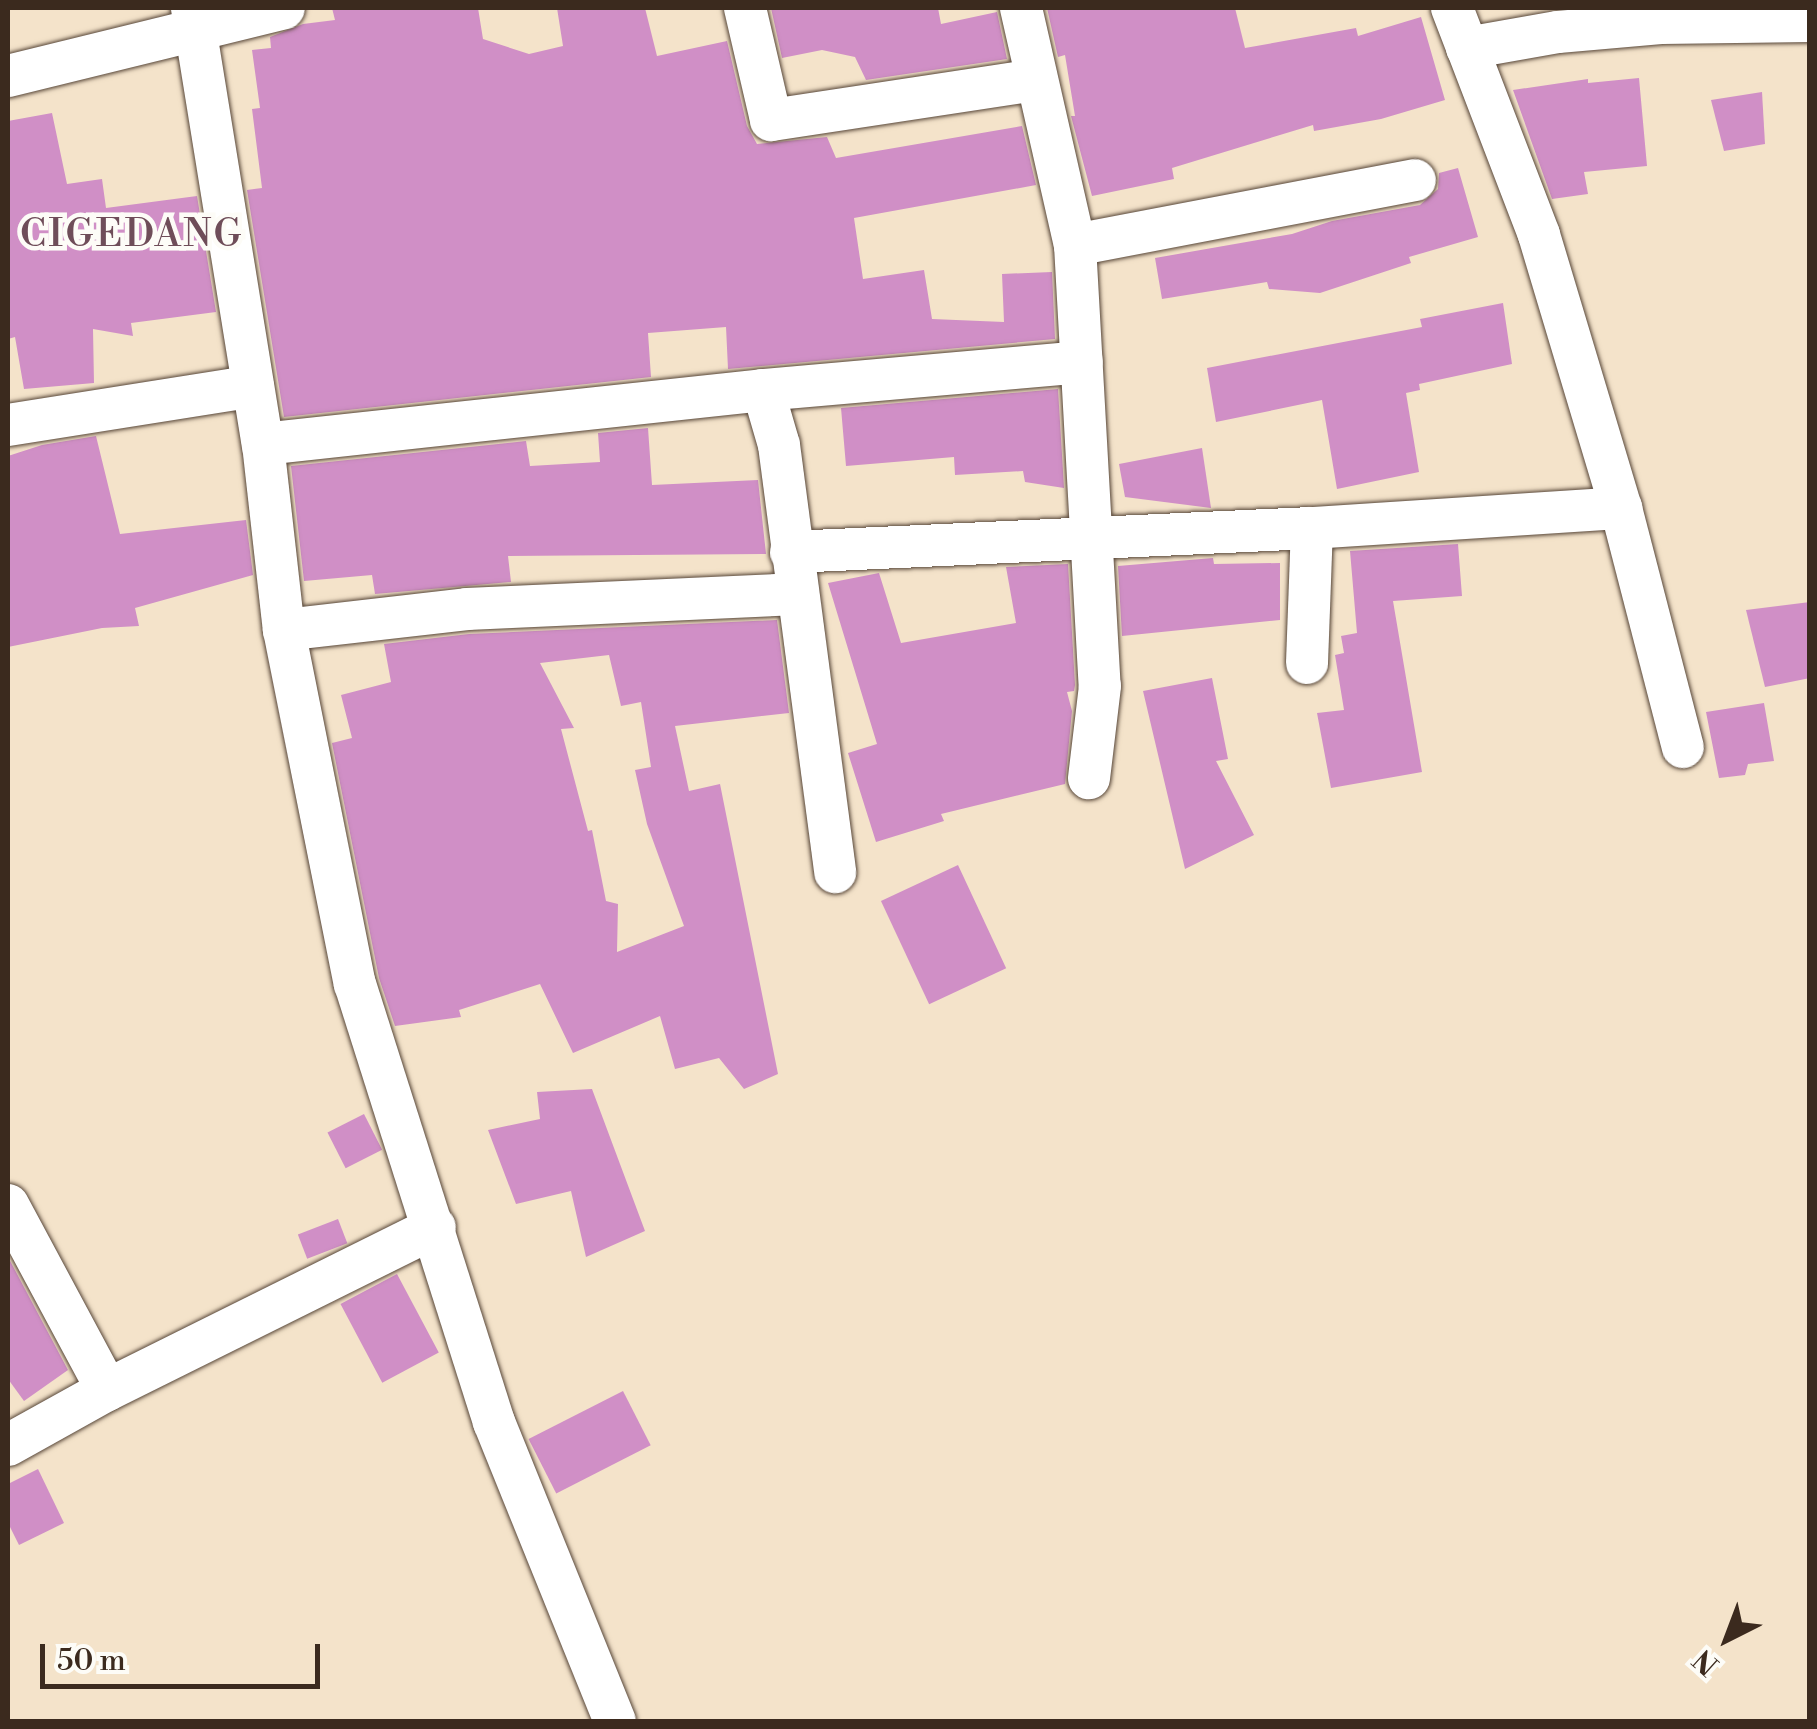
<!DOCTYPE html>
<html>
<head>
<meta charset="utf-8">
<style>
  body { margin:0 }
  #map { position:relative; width:1817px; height:1729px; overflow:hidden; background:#f4e3ca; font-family:"Libre Bodoni",serif }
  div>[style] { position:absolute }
  .building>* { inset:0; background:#d08fc6; transform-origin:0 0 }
  .roads { filter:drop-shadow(0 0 2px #574638) drop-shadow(0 0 2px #574638) }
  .street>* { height:42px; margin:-21px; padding:0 21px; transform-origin:21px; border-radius:21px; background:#fff }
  span { translate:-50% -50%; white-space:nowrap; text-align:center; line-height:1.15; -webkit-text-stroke:9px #fdfcf7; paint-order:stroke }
  .quarter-label { font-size:38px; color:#6f4d59; letter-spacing:2.5px }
  .frame { position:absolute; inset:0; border:10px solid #3b2a1e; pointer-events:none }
  .north { position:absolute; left:1677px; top:1589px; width:100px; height:100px; -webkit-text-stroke:8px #fdfcf7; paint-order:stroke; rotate:222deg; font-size:28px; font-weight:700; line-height:40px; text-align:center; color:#3b2a1e }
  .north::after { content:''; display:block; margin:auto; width:35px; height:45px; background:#3b2a1e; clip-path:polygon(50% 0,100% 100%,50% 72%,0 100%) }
  .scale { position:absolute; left:40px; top:1644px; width:280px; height:45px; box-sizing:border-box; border:5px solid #3b2a1e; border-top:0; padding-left:12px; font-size:30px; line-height:35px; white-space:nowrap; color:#3b2a1e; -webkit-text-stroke:8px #fdfcf7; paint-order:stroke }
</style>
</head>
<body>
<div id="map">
  <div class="building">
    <div style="clip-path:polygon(332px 8px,478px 8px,483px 39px,529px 54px,563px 46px,557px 8px,645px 8px,657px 56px,727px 41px,747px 126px,757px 144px,827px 137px,836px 158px,1022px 126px,1036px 185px,854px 218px,863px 279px,924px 270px,932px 319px,1004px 322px,1002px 274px,1052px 272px,1055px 339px,728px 369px,726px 327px,648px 333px,651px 377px,284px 417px,247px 190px,262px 188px,252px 109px,260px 108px,252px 50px,271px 48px,270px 37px,303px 24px,335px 20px)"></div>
    <div style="clip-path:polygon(771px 8px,938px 8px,941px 24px,997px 12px,1007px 59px,866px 80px,855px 57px,822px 50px,782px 58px)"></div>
    <div style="clip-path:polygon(1047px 8px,1235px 8px,1245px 48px,1356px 28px,1358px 36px,1421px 17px,1445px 100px,1381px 119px,1314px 131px,1313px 125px,1172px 168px,1174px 179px,1092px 196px,1071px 116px,1075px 116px,1065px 55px,1058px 57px)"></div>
    <div style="clip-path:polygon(1639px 78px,1647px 166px,1584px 172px,1588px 194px,1552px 199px,1513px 90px,1588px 79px,1588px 83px)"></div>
    <div style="clip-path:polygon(1762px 92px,1765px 144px,1724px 151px,1711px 100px)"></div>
    <div style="clip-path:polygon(52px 113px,67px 184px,102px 179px,106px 208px,197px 196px,216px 312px,131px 323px,133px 336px,93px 329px,94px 383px,24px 389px,15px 337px,8px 339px,8px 121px)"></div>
    <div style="clip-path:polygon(1458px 168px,1478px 237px,1409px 257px,1411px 263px,1320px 293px,1269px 289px,1267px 282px,1162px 299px,1155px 258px,1292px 234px,1332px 221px,1420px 205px,1438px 189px,1439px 173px)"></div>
    <div style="clip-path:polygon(1503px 303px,1512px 364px,1419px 384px,1420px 390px,1406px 393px,1419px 472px,1337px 489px,1322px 400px,1216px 422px,1207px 368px,1422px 327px,1420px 319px)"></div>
    <div style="clip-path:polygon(1058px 389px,1064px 488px,1025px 482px,1023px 471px,955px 475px,954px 457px,846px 466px,841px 408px)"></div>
    <div style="clip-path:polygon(648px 428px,652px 485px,758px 480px,766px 554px,508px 556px,511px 582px,375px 594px,372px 575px,304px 581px,291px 466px,526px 441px,530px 466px,600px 462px,598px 433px)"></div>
    <div style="clip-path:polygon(96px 436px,120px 534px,246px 520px,253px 575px,135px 608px,139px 626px,102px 628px,8px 647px,8px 456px,42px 445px)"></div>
    <div style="clip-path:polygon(1202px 448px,1211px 508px,1125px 497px,1119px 464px)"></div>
    <div style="clip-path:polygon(1458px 544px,1462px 596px,1393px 601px,1422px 772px,1331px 788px,1317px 713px,1344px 710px,1335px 655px,1344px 653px,1341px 636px,1357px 633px,1350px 551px)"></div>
    <div style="clip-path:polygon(1213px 558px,1214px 564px,1280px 563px,1280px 620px,1122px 636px,1118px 566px)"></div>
    <div style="clip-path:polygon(1068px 564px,1075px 685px,1074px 691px,1067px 692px,1072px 711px,1065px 784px,941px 814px,944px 821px,876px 842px,848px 753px,877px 744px,828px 583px,879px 573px,901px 643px,1016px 623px,1006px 567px)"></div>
    <div style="clip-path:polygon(1810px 602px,1810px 678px,1765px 687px,1746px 610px)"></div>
    <div style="clip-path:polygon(evenodd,777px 620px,789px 713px,675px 726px,689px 791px,720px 784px,778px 1074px,744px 1089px,719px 1058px,675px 1069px,660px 1016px,573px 1053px,540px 984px,459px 1010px,461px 1017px,395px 1026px,379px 978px,332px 743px,352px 738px,341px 695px,391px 682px,384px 644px,469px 634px,777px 620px,609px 655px,621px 706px,641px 702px,651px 767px,635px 770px,647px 824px,684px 926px,617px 952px,618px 904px,606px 901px,592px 830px,588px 831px,561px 729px,574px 728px,540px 663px,609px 655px)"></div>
    <div style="clip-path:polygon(1212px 678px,1228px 759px,1216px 761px,1254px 835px,1185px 869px,1143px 691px)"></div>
    <div style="clip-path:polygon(1764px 703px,1774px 761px,1748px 764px,1745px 775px,1719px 778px,1706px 712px)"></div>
    <div style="left:958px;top:865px;width:114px;height:85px;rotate:65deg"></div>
    <div style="clip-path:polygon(592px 1089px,645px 1231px,586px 1257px,571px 1191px,516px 1204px,488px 1130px,540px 1119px,537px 1092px)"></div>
    <div style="left:364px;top:1114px;width:40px;height:41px;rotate:63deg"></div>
    <div style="left:338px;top:1219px;width:26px;height:43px;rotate:69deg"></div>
    <div style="clip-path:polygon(8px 1257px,68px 1370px,24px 1401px,8px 1379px)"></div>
    <div style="left:397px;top:1274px;width:89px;height:64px;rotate:62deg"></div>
    <div style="left:623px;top:1391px;width:61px;height:106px;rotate:63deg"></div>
    <div style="clip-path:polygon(38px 1469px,64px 1523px,19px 1545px,8px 1523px,8px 1484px)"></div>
  </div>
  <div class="roads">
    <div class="street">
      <div style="left:192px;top:8px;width:442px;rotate:80.8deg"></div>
      <div style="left:263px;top:444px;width:187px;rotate:83.6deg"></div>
      <div style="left:284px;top:630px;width:361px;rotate:78.7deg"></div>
      <div style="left:355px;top:984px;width:460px;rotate:72.4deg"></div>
      <div style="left:494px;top:1422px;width:323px;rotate:68deg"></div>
      <div style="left:745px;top:8px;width:115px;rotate:76.9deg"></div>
      <div style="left:771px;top:120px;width:268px;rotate:-8.6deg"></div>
      <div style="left:1021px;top:8px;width:243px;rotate:77.2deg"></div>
      <div style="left:1075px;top:245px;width:442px;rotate:86.8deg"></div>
      <div style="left:1100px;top:686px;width:93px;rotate:96.8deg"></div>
      <div style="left:1452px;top:8px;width:243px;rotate:69deg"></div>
      <div style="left:1539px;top:235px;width:285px;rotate:73.3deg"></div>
      <div style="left:1621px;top:508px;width:247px;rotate:75.5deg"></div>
      <div style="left:1467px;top:48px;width:92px;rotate:-10deg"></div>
      <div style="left:1558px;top:32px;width:103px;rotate:-5deg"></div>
      <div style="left:1661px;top:23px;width:149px;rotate:-0.8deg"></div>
      <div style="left:8px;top:76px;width:284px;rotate:-13.8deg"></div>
      <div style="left:1075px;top:245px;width:346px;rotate:-10.8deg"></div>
      <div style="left:763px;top:390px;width:320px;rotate:-5deg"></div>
      <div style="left:8px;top:425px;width:248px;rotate:-9deg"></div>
      <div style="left:263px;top:444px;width:503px;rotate:-6.16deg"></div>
      <div style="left:763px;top:390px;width:57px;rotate:73.8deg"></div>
      <div style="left:779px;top:445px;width:431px;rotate:82.5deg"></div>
      <div style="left:791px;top:552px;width:522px;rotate:-2.64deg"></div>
      <div style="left:1312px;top:528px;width:310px;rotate:-3.7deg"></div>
      <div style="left:284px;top:630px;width:184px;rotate:-6.5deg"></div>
      <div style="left:467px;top:609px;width:331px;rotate:-2.6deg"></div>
      <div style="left:1307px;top:663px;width:135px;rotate:-87.9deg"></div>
      <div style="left:8px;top:1205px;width:210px;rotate:61.8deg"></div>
      <div style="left:107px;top:1390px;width:113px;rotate:150.9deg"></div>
      <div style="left:107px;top:1390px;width:366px;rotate:-26.4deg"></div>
    </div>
  </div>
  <div class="quarter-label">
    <span style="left:132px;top:235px">CIGEDANG</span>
  </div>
  <div class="frame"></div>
  <div class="north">N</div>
  <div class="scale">50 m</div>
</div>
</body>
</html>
